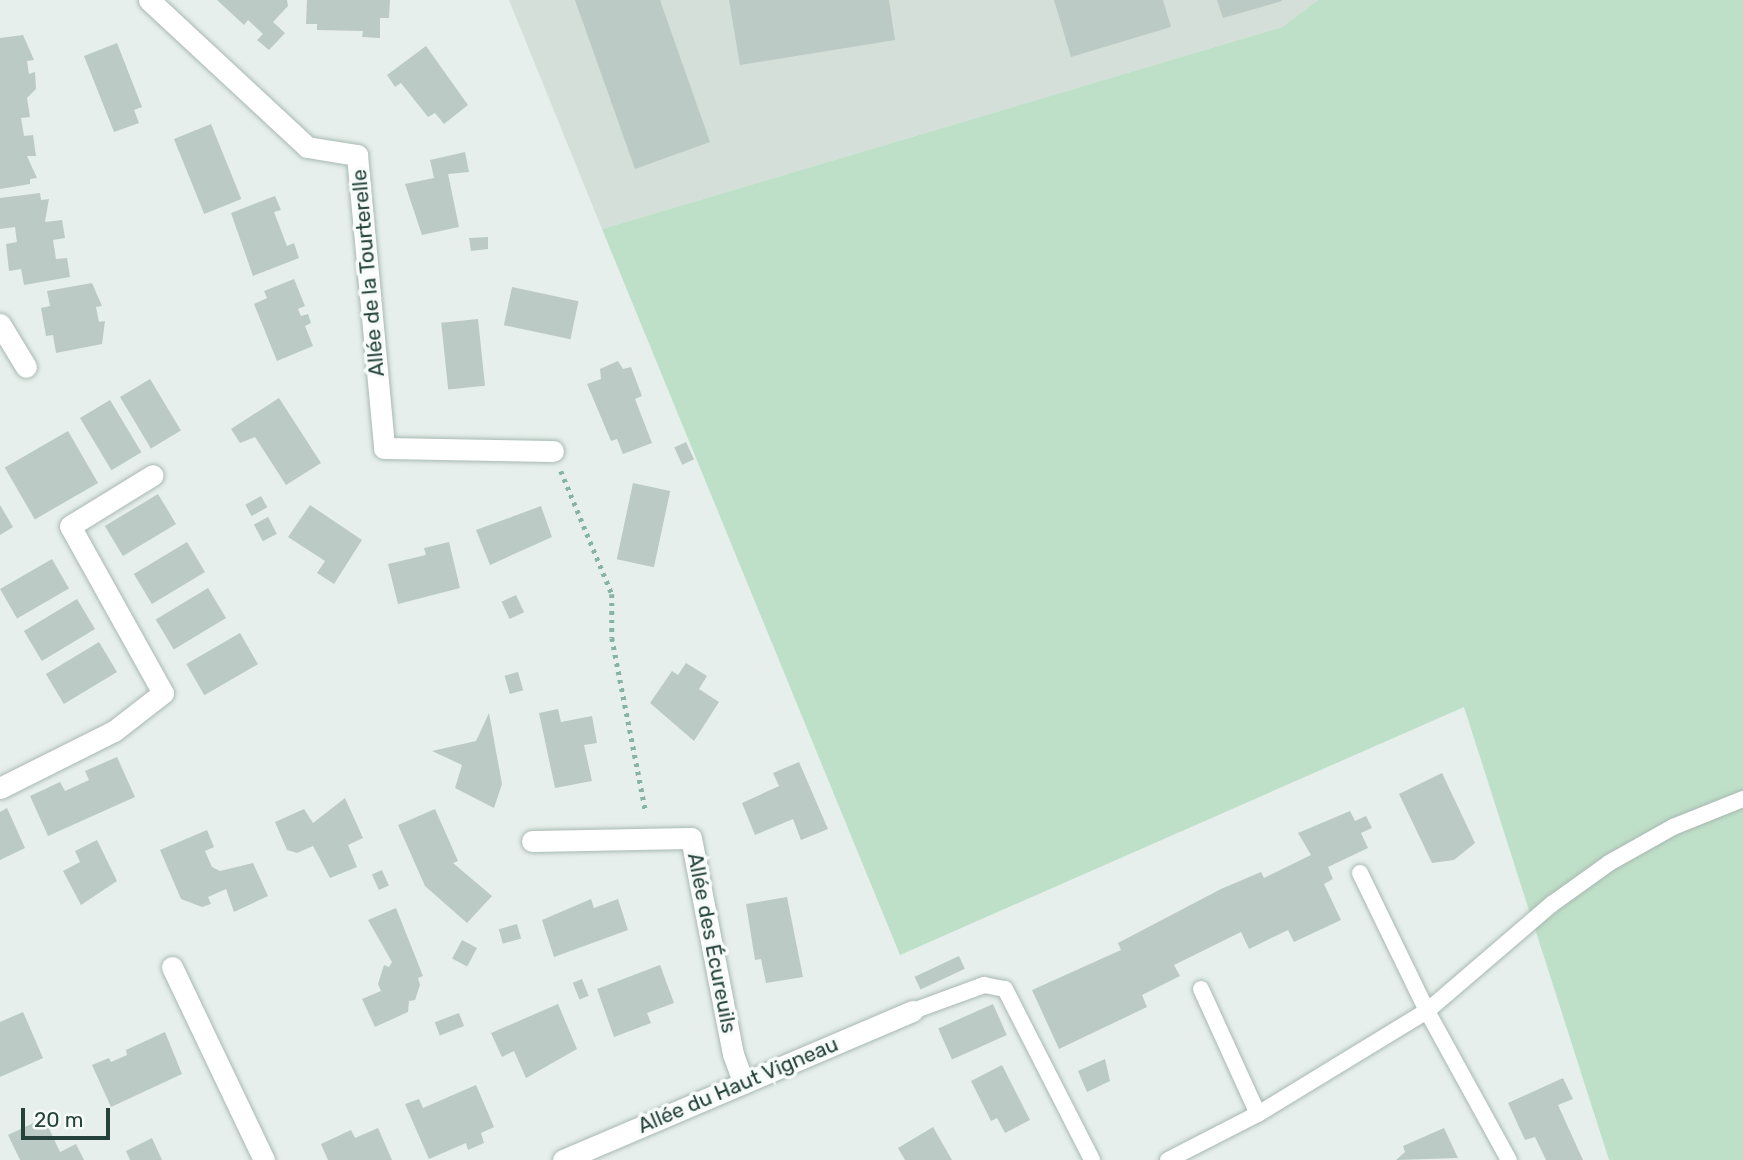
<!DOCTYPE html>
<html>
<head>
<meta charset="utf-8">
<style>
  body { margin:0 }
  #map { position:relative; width:1743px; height:1160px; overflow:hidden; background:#e6efeb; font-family:Rubik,sans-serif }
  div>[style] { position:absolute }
  .built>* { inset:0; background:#d4dfda }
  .green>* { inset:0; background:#bfe0c8 }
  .building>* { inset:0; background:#bbcac4; transform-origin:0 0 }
  .path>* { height:4.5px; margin-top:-2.25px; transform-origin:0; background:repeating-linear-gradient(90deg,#86b3a5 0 3.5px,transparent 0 8.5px) }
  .roads { filter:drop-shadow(0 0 2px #a8b8b2) drop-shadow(0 0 2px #a8b8b2) }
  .service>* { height:16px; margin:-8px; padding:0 8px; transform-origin:8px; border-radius:8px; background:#fff }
  .minor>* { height:21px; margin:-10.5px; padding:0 10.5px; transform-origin:10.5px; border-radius:10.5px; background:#fff }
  span { translate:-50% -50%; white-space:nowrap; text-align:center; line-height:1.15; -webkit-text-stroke:7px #f7fbf9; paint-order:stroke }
  .street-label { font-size:21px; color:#24423a }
  .scale { position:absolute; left:21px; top:1108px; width:89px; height:32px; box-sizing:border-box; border:4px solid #24423a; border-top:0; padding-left:9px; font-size:21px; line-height:24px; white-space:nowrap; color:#24423a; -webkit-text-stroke:5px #f7fbf9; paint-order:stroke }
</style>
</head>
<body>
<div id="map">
  <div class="built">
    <div style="clip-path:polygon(509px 0,1318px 0,1282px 27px,602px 229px)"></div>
  </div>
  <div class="green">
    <div style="clip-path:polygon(1318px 0,1743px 0,1743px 1160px,1609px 1160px,1464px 707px,900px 955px,602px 229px,1282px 27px)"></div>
  </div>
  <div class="building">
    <div style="clip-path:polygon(217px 0,287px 0,288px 6px,273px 22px,285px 33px,269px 50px,257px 40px,263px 34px,248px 20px,244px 25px)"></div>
    <div style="clip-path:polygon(307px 0,390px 0,389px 18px,380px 18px,380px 38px,362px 37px,363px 31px,317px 30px,317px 24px,306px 24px)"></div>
    <div style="clip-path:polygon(575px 0,660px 0,710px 142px,635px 169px)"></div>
    <div style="clip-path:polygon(729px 0,889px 0,895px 40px,740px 65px)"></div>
    <div style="clip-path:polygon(1054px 0,1163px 0,1171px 27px,1071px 57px)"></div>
    <div style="clip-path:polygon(1217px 0,1282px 0,1282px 1px,1223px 18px)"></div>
    <div style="clip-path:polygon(23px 35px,34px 60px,27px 61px,29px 74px,35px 72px,36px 89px,27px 98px,30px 117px,21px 118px,24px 136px,33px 135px,36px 156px,27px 156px,37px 178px,30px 179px,30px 184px,0 189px,0 38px)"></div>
    <div style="clip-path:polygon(117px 43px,142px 107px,134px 110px,139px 123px,114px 132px,84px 56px)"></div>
    <div style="clip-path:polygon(426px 46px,468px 105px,444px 124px,435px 113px,428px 117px,401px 83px,395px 87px,387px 75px)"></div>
    <div style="left:211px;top:124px;width:81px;height:40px;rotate:68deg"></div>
    <div style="clip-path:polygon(465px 152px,469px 172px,448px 174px,459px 227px,422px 235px,405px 184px,434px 178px,430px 160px)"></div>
    <div style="clip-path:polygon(40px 193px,41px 200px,49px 199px,45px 222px,62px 220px,65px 238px,53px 240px,56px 259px,67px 258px,70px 277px,24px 285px,21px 269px,9px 271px,6px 244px,17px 242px,15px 227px,0 229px,0 198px)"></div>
    <div style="clip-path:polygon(275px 196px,281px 210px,274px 212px,287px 246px,294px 243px,299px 258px,253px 276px,231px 213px)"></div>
    <div style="clip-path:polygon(488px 237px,488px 249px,471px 251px,469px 238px)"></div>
    <div style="clip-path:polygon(294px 279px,305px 306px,298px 309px,301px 316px,308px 314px,311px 323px,305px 326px,313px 346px,277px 361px,254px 304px,267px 298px,264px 291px)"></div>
    <div style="clip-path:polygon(92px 283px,102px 306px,96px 307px,99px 322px,105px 321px,102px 344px,56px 353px,53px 335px,46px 336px,41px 308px,50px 306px,47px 291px)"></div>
    <div style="left:512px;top:287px;width:68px;height:39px;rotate:12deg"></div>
    <div style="left:478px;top:319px;width:67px;height:37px;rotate:84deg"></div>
    <div style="clip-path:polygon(618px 361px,623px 369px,631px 367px,642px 396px,635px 399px,652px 443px,623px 454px,617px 439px,611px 441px,587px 384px,601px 379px,600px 369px)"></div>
    <div style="left:150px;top:379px;width:60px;height:35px;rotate:59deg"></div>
    <div style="clip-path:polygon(279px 398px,321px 463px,286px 485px,255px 437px,240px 443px,231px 429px)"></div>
    <div style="left:110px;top:400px;width:61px;height:35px;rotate:59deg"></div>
    <div style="left:68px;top:431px;width:60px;height:73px;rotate:60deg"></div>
    <div style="left:686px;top:442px;width:19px;height:13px;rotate:65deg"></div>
    <div style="left:633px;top:483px;width:38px;height:78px;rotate:12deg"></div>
    <div style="left:158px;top:494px;width:35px;height:62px;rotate:59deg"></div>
    <div style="left:261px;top:496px;width:13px;height:18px;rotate:61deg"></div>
    <div style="clip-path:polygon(0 505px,13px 527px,0 535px)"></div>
    <div style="clip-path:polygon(310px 505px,362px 540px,334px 584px,317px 573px,325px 561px,288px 537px)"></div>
    <div style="clip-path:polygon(541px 506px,552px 537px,490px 565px,476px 530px)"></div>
    <div style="left:268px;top:517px;width:19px;height:16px;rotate:62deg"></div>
    <div style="left:187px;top:542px;width:35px;height:62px;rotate:59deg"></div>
    <div style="clip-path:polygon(449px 542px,460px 588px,398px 604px,388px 564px,426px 555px,424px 548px)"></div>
    <div style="left:52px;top:559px;width:34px;height:60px;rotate:60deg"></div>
    <div style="left:208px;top:588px;width:35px;height:61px;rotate:59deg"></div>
    <div style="left:516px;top:595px;width:19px;height:16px;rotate:65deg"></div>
    <div style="left:77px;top:599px;width:35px;height:62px;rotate:59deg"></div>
    <div style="left:240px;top:633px;width:36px;height:62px;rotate:60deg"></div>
    <div style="left:99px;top:642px;width:35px;height:62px;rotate:59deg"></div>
    <div style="clip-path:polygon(686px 663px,707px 676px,699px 689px,719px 702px,694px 741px,650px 703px,672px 671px,678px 675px)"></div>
    <div style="left:518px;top:672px;width:19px;height:14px;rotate:74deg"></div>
    <div style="clip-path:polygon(558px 709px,561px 722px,592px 716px,597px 743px,584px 745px,592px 781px,555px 788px,539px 713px)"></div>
    <div style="clip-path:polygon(489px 713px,502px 784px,494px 808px,455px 788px,462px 765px,432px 751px,476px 741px)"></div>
    <div style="clip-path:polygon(117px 757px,135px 797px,48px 836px,30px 796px,60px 782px,65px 791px,89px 780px,85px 771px)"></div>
    <div style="clip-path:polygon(799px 762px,828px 829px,801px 840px,793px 819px,755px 835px,742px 803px,779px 786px,773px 773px)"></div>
    <div style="clip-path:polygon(1442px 773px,1475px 843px,1454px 860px,1432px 863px,1399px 794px)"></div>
    <div style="clip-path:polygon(345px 798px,363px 838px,348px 845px,357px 867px,330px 878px,313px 846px,297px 853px,287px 850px,275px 822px,304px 809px,313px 823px)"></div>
    <div style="clip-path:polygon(7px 808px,25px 848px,0 860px,0 812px)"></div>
    <div style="clip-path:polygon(435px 809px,458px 861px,453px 863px,492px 896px,467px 923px,425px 886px,398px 825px)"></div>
    <div style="clip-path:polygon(1350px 811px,1355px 821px,1366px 816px,1372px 828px,1361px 833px,1368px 848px,1328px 867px,1333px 879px,1324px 884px,1341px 920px,1294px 942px,1288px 930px,1249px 949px,1241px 932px,1174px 965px,1180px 976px,1142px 995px,1147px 1007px,1059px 1049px,1032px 990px,1121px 950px,1118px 943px,1221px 889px,1261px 872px,1264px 878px,1311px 855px,1298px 833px)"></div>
    <div style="clip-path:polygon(207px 830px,214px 847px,205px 851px,212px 867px,220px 871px,253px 863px,268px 896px,234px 912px,226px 889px,208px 897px,211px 904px,202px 907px,181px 899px,160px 850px)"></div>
    <div style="clip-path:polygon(97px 840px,117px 881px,81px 905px,63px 871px,80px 862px,75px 851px)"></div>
    <div style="left:382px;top:870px;width:17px;height:11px;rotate:66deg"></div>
    <div style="clip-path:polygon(787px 897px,803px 977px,766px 983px,761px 959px,755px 960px,746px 904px)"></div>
    <div style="clip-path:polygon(591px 899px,594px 908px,618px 899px,628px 930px,554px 957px,542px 920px)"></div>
    <div style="clip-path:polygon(396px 908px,423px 976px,418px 978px,420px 985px,415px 1000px,409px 1001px,408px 1012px,375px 1027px,362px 999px,381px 991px,378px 984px,384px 965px,389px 967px,392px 962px,368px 920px)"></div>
    <div style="left:517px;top:924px;width:15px;height:19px;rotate:74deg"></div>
    <div style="left:462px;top:940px;width:17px;height:21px;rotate:28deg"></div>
    <div style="left:959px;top:956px;width:14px;height:49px;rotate:65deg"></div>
    <div style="clip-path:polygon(660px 965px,674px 1003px,647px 1013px,651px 1023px,614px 1037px,597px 989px)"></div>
    <div style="left:582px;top:979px;width:18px;height:10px;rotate:68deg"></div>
    <div style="clip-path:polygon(558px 1004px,577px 1049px,526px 1078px,514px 1051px,502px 1057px,491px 1033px)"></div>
    <div style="left:993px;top:1004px;width:34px;height:60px;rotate:66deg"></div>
    <div style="clip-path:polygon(23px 1012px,43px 1058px,0 1077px,0 1022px)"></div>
    <div style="left:459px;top:1013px;width:14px;height:26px;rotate:69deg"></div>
    <div style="clip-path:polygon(165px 1032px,182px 1074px,111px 1107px,92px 1065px,109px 1058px,111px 1062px,127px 1055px,126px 1050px)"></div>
    <div style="clip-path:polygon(1105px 1059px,1110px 1081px,1087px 1092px,1078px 1071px)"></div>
    <div style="clip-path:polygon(1002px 1065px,1030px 1120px,1005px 1133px,997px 1118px,991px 1121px,971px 1081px)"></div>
    <div style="clip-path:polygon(1563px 1078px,1573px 1099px,1558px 1105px,1583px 1160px,1546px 1160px,1535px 1137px,1525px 1140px,1508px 1103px)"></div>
    <div style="clip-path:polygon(476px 1085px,494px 1127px,481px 1133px,484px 1143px,468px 1150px,466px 1143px,429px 1159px,405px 1104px,419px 1099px,423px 1108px)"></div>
    <div style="clip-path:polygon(44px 1118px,60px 1152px,76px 1144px,84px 1160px,20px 1160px,8px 1135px)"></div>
    <div style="clip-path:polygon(933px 1127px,952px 1160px,905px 1160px,898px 1148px)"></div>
    <div style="clip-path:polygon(378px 1128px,392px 1160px,328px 1160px,321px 1144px,351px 1130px,355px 1138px)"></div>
    <div style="clip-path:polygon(1444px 1128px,1458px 1158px,1396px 1160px,1405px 1152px,1403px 1146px)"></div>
    <div style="clip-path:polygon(152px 1138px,162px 1160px,130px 1160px,126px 1151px)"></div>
  </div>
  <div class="path">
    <div style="left:561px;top:471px;width:133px;rotate:67.5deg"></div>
    <div style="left:612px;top:594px;width:44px;rotate:90deg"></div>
    <div style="left:612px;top:638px;width:178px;rotate:79deg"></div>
  </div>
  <div class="roads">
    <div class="service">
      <div style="left:1360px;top:873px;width:153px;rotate:64.1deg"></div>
      <div style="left:1427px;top:1011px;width:170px;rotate:61.2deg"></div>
      <div style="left:1201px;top:989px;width:137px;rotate:65.5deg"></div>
      <div style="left:913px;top:1011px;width:76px;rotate:-20.1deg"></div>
      <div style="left:984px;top:985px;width:21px;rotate:11deg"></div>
      <div style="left:1005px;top:989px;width:192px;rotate:63deg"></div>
      <div style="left:1168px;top:1160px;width:101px;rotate:-27.1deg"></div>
      <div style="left:1258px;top:1114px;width:198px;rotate:-31.4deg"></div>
      <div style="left:1427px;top:1011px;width:165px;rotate:-40.6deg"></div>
      <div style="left:1552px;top:904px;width:70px;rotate:-35.7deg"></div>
      <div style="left:1609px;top:863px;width:73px;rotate:-29.4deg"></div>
      <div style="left:1673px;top:827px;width:75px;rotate:-21.8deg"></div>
    </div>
    <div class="minor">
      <div style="left:149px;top:0;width:216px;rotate:42.9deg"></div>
      <div style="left:307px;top:147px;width:51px;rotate:9.1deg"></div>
      <div style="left:357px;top:155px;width:294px;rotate:84.7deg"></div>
      <div style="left:384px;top:448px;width:169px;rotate:1deg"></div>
      <div style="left:0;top:324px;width:50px;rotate:58.8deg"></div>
      <div style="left:0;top:788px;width:127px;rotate:-26.6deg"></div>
      <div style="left:114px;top:731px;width:62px;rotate:-37.8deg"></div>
      <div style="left:163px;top:693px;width:191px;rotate:-119.1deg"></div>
      <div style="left:70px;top:526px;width:97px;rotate:-31.6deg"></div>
      <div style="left:532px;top:841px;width:159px;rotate:-1.1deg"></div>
      <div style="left:691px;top:838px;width:220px;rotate:79deg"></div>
      <div style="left:733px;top:1054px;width:29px;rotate:70deg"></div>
      <div style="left:172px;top:967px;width:214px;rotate:64.5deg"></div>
      <div style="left:563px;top:1160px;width:380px;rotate:-23.1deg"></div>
    </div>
  </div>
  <div class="street-label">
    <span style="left:368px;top:273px;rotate:-95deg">Allée de la Tourterelle</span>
    <span style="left:712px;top:943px;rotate:79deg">Allée des Écureuils</span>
    <span style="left:738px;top:1085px;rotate:-23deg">Allée du Haut Vigneau</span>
  </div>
  <div class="scale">20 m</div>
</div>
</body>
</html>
